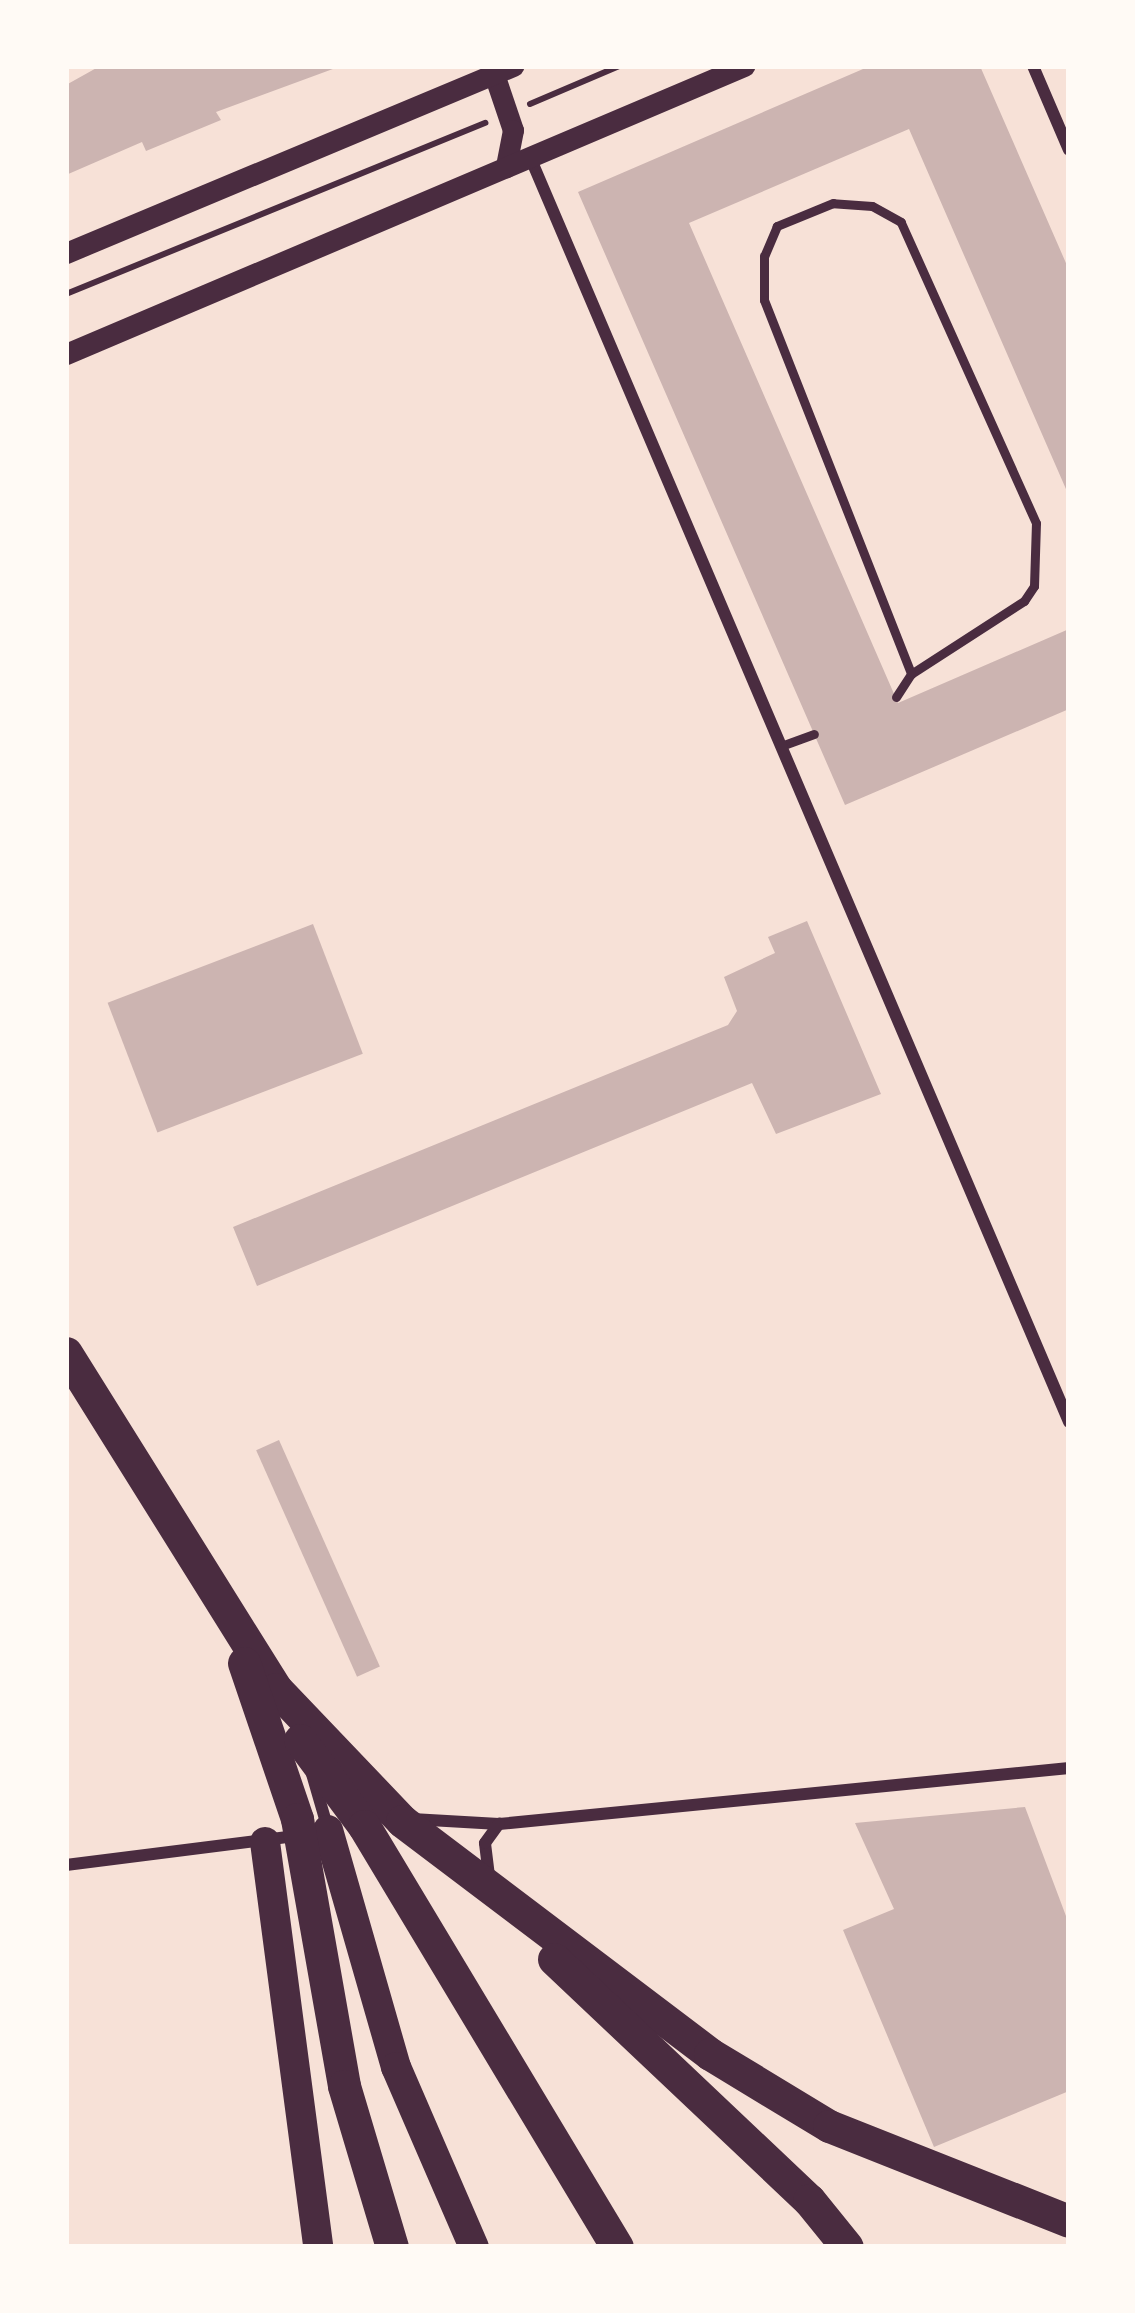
<!DOCTYPE html>
<html>
<head>
<meta charset="utf-8">
<style>
  body { margin:0 }
  #map { position:relative; width:1135px; height:2313px; overflow:hidden; background:#f7e1d7; font-family:"Libre Baskerville",serif }
  div>[style] { position:absolute }
  .building>* { inset:0; background:#ccb4b1; transform-origin:0 0 }
  .path>* { height:6px; margin:-3px; padding:0 3px; transform-origin:3px; border-radius:3px; background:#4a2c40 }
  .service>* { height:9px; margin:-4.5px; padding:0 4.5px; transform-origin:4.5px; border-radius:4.5px; background:#4a2c40 }
  .minor>* { height:12px; margin:-6px; padding:0 6px; transform-origin:6px; border-radius:6px; background:#4a2c40 }
  .tertiary>* { height:21px; margin:-10.5px; padding:0 10.5px; transform-origin:10.5px; border-radius:10.5px; background:#4a2c40 }
  .primary>* { height:30px; margin:-15px; padding:0 15px; transform-origin:15px; border-radius:15px; background:#4a2c40 }
  .motorway>* { height:33px; margin:-16.5px; padding:0 16.5px; transform-origin:16.5px; border-radius:16.5px; background:#4a2c40 }
  span { translate:-50% -50%; white-space:nowrap; text-align:center; line-height:1.15; -webkit-text-stroke:12px #fffaf5; paint-order:stroke }
  .frame { position:absolute; inset:0; border:69px solid #fffaf5; pointer-events:none }
</style>
</head>
<body>
<div id="map">
  <div class="building">
    <div style="clip-path:polygon(100px 66px,341px 66px,216px 112px,221px 120px,146px 151px,142px 142px,66px 175px,66px 85px)"></div>
    <div style="clip-path:polygon(870px 66px,980px 66px,1069px 270px,1069px 496px,909px 129px,689px 223px,898px 703px,1069px 629px,1069px 709px,845px 805px,578px 192px)"></div>
    <div style="clip-path:polygon(807px 921px,881px 1094px,776px 1134px,752px 1083px,257px 1286px,233px 1227px,728px 1025px,737px 1011px,724px 977px,775px 953px,768px 937px)"></div>
    <div style="left:313px;top:924px;width:139px;height:220px;rotate:69deg"></div>
    <div style="left:279px;top:1440px;width:248px;height:25px;rotate:66deg"></div>
    <div style="clip-path:polygon(1025px 1807px,1069px 1924px,1069px 2091px,934px 2147px,843px 1930px,894px 1909px,855px 1823px)"></div>
  </div>
  <div class="path">
    <div style="left:530px;top:104px;width:97px;rotate:-23.1deg"></div>
    <div style="left:66px;top:294px;width:453px;rotate:-22.2deg"></div>
  </div>
  <div class="service">
    <div style="left:896px;top:697px;width:27px;rotate:-57deg"></div>
    <div style="left:911px;top:674px;width:135px;rotate:-32.9deg"></div>
    <div style="left:1024px;top:601px;width:18px;rotate:-56deg"></div>
    <div style="left:1034px;top:586px;width:63px;rotate:-88.2deg"></div>
    <div style="left:1036px;top:523px;width:330px;rotate:-114.2deg"></div>
    <div style="left:901px;top:222px;width:33px;rotate:-151deg"></div>
    <div style="left:872px;top:206px;width:39px;rotate:-176deg"></div>
    <div style="left:833px;top:203px;width:61px;rotate:157.7deg"></div>
    <div style="left:777px;top:226px;width:33px;rotate:113deg"></div>
    <div style="left:764px;top:256px;width:44px;rotate:90deg"></div>
    <div style="left:764px;top:300px;width:402px;rotate:68.5deg"></div>
    <div style="left:781px;top:746px;width:35px;rotate:-20deg"></div>
  </div>
  <div class="minor">
    <div style="left:1033px;top:66px;width:91px;rotate:66.8deg"></div>
    <div style="left:530px;top:157px;width:1375px;rotate:66.92deg"></div>
    <div style="left:312px;top:1774px;width:57px;rotate:73.8deg"></div>
    <div style="left:412px;top:1819px;width:87px;rotate:3.3deg"></div>
    <div style="left:499px;top:1824px;width:573px;rotate:-5.61deg"></div>
    <div style="left:66px;top:1865px;width:233px;rotate:-7.2deg"></div>
    <div style="left:489px;top:1876px;width:33px;rotate:-97deg"></div>
    <div style="left:485px;top:1843px;width:24px;rotate:-54deg"></div>
  </div>
  <div class="tertiary">
    <div style="left:494px;top:74px;width:59px;rotate:71.3deg"></div>
    <div style="left:513px;top:130px;width:38px;rotate:101deg"></div>
    <div style="left:66px;top:253px;width:485px;rotate:-22.7deg"></div>
    <div style="left:66px;top:354px;width:737px;rotate:-23.01deg"></div>
  </div>
  <div class="primary">
    <div style="left:328px;top:1830px;width:247px;rotate:74deg"></div>
    <div style="left:396px;top:2067px;width:196px;rotate:66.6deg"></div>
    <div style="left:265px;top:1842px;width:408px;rotate:82.5deg"></div>
  </div>
  <div class="motorway">
    <div style="left:66px;top:1353px;width:396px;rotate:58deg"></div>
    <div style="left:276px;top:1689px;width:182px;rotate:46.3deg"></div>
    <div style="left:402px;top:1821px;width:386px;rotate:37.1deg"></div>
    <div style="left:710px;top:2054px;width:139px;rotate:31.2deg"></div>
    <div style="left:829px;top:2126px;width:258px;rotate:21.6deg"></div>
    <div style="left:244px;top:1663px;width:165px;rotate:71.2deg"></div>
    <div style="left:297px;top:1819px;width:271px;rotate:80deg"></div>
    <div style="left:344px;top:2086px;width:168px;rotate:73.4deg"></div>
    <div style="left:300px;top:1740px;width:107px;rotate:53.3deg"></div>
    <div style="left:364px;top:1826px;width:491px;rotate:59deg"></div>
    <div style="left:554px;top:1959px;width:351px;rotate:43.4deg"></div>
    <div style="left:809px;top:2200px;width:60px;rotate:51deg"></div>
  </div>
  <div class="frame"></div>
</div>
</body>
</html>
